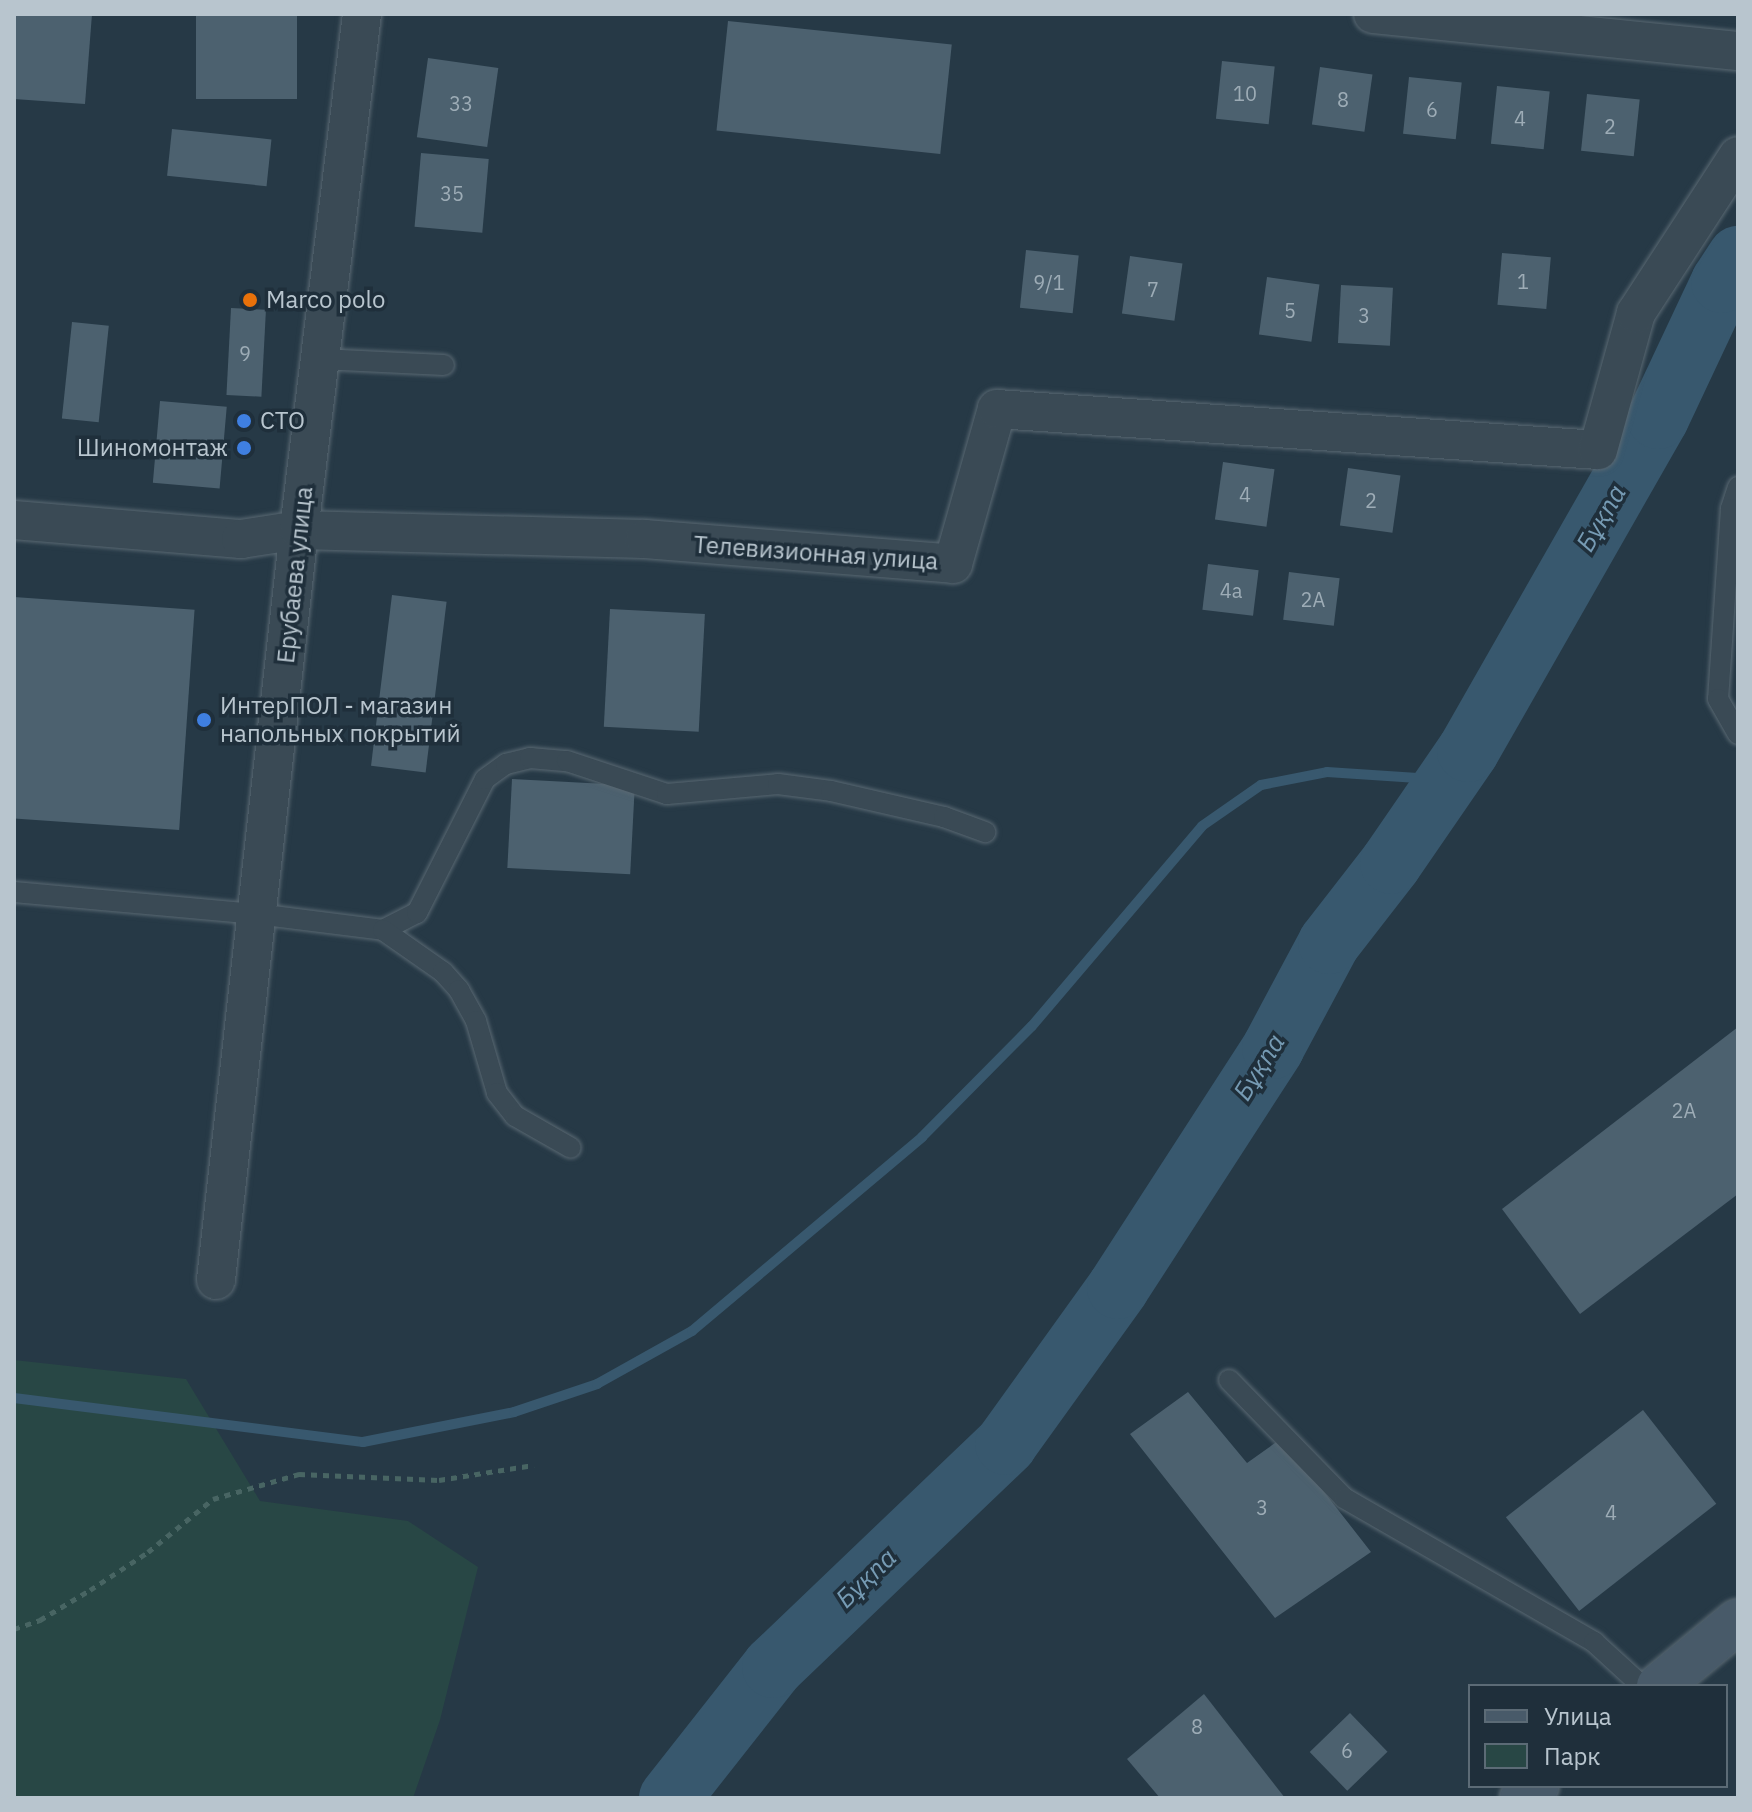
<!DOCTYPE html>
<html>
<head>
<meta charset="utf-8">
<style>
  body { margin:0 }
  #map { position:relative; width:1752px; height:1812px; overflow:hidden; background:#263946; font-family:"IBM Plex Sans",sans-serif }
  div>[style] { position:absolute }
  .green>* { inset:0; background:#284745 }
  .stream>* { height:10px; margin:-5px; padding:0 5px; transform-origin:5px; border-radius:5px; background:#38586e }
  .river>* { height:62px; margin:-31px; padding:0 31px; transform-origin:31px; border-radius:31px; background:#38586e }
  .building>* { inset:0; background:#4c616f; transform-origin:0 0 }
  .path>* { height:5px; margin-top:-2.5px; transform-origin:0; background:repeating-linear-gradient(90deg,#486563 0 6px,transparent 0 12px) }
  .roads { filter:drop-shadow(0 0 2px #596872) drop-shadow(0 0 2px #596872) }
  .lane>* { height:20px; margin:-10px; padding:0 10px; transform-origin:10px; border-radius:10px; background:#3a4a55 }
  .street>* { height:38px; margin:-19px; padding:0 19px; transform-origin:19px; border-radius:19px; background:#3a4a55 }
  .secondary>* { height:44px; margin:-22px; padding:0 22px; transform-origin:22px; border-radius:22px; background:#485a69 }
  .dots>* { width:22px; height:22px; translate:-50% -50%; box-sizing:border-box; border:4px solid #1f2f3b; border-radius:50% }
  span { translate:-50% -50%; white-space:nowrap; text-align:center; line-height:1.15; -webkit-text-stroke:7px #1f2f3b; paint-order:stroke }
  .number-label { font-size:20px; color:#9dacb6 }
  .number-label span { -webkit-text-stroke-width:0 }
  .poi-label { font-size:24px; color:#b8c5ce }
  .left { translate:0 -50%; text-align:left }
  .right { translate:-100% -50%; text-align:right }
  .street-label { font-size:24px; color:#b8c5ce }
  .water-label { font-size:26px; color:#769bb4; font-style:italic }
  .frame { position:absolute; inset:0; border:16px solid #b8c5ce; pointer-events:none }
  .legend { position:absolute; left:1468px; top:1684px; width:260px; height:104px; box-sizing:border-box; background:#1f2f3b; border:2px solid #5c6b76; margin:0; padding:10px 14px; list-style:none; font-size:24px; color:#b8c5ce }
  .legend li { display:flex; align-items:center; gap:16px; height:40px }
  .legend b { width:40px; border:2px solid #5c6b76 }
</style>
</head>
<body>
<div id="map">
  <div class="green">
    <div style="clip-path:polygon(14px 1360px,186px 1379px,260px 1501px,408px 1521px,478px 1567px,440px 1720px,413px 1798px,14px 1798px)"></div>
  </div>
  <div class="stream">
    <div style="left:14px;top:1398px;width:352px;rotate:7.2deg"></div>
    <div style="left:363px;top:1442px;width:154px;rotate:-11.2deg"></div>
    <div style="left:514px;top:1412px;width:88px;rotate:-18.6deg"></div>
    <div style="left:597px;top:1384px;width:109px;rotate:-29.2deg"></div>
    <div style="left:692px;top:1331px;width:301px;rotate:-40.1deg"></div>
    <div style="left:922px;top:1137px;width:156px;rotate:-45.3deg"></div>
    <div style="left:1032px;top:1026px;width:262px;rotate:-49.6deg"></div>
    <div style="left:1202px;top:826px;width:72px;rotate:-34.8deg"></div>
    <div style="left:1261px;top:785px;width:67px;rotate:-11.1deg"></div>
    <div style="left:1327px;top:772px;width:121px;rotate:3.8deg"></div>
  </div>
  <div class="river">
    <div style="left:670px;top:1798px;width:167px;rotate:-51.8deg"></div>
    <div style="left:773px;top:1667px;width:323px;rotate:-43.7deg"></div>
    <div style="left:1006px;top:1444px;width:192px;rotate:-54.3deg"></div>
    <div style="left:1118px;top:1288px;width:286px;rotate:-57.1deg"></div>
    <div style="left:1273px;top:1048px;width:119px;rotate:-61.9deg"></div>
    <div style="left:1329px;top:943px;width:101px;rotate:-52.2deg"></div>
    <div style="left:1391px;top:863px;width:136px;rotate:-55.5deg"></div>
    <div style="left:1468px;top:751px;width:383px;rotate:-60.3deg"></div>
    <div style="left:1658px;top:418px;width:150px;rotate:-64.8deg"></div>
    <div style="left:1722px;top:282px;width:30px;rotate:-57deg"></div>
  </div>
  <div class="building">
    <div style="clip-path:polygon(14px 14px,92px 14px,85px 104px,14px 99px)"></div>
    <div style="left:196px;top:14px;width:101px;height:85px"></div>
    <div style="left:728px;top:21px;width:225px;height:110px;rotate:6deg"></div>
    <div style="left:428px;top:58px;width:71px;height:80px;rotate:8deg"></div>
    <div style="left:1222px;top:61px;width:53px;height:58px;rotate:6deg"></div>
    <div style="left:1320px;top:67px;width:53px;height:58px;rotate:8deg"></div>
    <div style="left:1409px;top:77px;width:53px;height:57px;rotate:6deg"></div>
    <div style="left:1497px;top:86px;width:53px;height:58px;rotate:6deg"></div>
    <div style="left:1587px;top:94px;width:53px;height:57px;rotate:6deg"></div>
    <div style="left:172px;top:129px;width:100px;height:47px;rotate:6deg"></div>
    <div style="left:421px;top:153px;width:68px;height:74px;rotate:5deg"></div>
    <div style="left:1026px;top:250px;width:53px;height:58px;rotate:6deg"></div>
    <div style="left:1502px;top:253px;width:49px;height:52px;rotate:5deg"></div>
    <div style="left:1130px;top:256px;width:53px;height:58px;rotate:8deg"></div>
    <div style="left:1267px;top:277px;width:53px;height:58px;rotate:8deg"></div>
    <div style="left:1341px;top:285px;width:52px;height:58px;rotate:3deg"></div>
    <div style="left:231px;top:308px;width:35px;height:87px;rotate:3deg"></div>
    <div style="left:72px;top:322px;width:37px;height:97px;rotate:6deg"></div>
    <div style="left:160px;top:401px;width:67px;height:82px;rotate:5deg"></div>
    <div style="left:1223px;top:462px;width:52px;height:58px;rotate:8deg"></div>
    <div style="left:1348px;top:468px;width:53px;height:58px;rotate:8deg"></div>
    <div style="left:1208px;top:564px;width:51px;height:46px;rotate:7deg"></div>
    <div style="left:1289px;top:572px;width:51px;height:48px;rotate:7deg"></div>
    <div style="left:392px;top:595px;width:55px;height:172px;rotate:7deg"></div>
    <div style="left:14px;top:597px;width:181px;height:221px;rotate:4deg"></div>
    <div style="left:610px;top:609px;width:95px;height:118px;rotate:3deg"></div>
    <div style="left:512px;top:779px;width:123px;height:89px;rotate:3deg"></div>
    <div style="clip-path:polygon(1738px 1027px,1738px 1194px,1580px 1314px,1502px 1209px)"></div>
    <div style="clip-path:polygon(1188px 1392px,1247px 1463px,1282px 1438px,1371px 1552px,1275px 1618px,1130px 1434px)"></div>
    <div style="left:1643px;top:1410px;width:119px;height:174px;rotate:52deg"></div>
    <div style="clip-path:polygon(1204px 1694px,1285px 1798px,1160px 1798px,1127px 1759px)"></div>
    <div style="left:1350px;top:1713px;width:54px;height:56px;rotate:46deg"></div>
  </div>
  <div class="path">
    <div style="left:14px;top:1629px;width:28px;rotate:-19deg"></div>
    <div style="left:40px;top:1620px;width:58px;rotate:-31deg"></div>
    <div style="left:90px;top:1590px;width:69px;rotate:-33.2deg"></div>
    <div style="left:148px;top:1552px;width:84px;rotate:-39.2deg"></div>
    <div style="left:213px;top:1499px;width:90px;rotate:-16.2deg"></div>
    <div style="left:299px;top:1474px;width:140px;rotate:2.5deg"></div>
    <div style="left:439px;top:1480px;width:96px;rotate:-9deg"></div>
  </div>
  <div class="roads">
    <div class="lane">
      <div style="left:320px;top:359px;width:124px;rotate:2.8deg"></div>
      <div style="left:1738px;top:487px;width:23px;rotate:108deg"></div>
      <div style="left:1731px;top:509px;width:190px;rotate:93.9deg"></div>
      <div style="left:1718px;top:699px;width:40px;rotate:60.3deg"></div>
      <div style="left:14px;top:892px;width:244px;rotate:5.2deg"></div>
      <div style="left:257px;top:914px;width:127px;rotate:7.2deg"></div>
      <div style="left:383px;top:930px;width:38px;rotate:-27deg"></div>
      <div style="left:417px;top:913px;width:150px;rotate:-63.1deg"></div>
      <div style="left:485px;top:779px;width:26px;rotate:-36deg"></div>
      <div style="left:506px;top:764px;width:25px;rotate:-14deg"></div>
      <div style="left:530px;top:758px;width:37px;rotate:5deg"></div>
      <div style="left:567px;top:761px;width:105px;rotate:18.3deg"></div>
      <div style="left:667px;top:794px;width:111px;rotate:-5.1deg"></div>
      <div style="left:778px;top:784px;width:53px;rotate:7.5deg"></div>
      <div style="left:831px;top:791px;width:116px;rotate:13deg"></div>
      <div style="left:944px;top:817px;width:44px;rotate:20.1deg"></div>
      <div style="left:383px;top:930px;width:73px;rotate:35deg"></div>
      <div style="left:443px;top:972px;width:24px;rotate:48deg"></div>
      <div style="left:459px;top:990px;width:35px;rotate:61deg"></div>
      <div style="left:476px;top:1021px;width:75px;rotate:73.7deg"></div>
      <div style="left:497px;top:1093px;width:29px;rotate:52deg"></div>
      <div style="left:515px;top:1116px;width:64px;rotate:29.7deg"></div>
      <div style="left:1229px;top:1380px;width:165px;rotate:45.7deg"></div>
      <div style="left:1344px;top:1498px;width:289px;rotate:29.9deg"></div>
      <div style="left:1594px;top:1642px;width:65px;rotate:42.5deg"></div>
    </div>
    <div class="street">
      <div style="left:1373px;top:14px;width:367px;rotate:5.8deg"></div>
      <div style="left:14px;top:520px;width:228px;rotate:4.8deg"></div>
      <div style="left:241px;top:539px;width:59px;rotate:-8.8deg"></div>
      <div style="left:299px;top:530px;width:346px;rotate:1.5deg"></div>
      <div style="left:645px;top:539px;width:309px;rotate:4.6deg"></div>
      <div style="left:953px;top:564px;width:161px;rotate:-74.2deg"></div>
      <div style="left:997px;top:409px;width:602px;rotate:3.9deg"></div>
      <div style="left:1598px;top:450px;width:142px;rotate:-74.5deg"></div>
      <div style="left:1636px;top:313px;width:187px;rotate:-57deg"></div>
      <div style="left:216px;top:1280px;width:755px;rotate:-83.68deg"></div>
      <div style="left:299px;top:530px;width:520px;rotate:-83.04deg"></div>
    </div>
    <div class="secondary">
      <div style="left:1659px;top:1686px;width:102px;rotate:-39.4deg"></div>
      <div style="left:1522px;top:1798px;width:19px;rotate:-39deg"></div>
    </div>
  </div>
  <div class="dots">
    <div style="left:250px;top:300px;background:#e8710a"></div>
    <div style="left:244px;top:421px;background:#3f7fe0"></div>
    <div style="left:244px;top:448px;background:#3f7fe0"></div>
    <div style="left:204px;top:720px;background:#3f7fe0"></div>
  </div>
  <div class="number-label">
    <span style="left:1245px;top:93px">10</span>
    <span style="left:1343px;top:99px">8</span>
    <span style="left:461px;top:103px">33</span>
    <span style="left:1432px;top:109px">6</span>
    <span style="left:1520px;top:118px">4</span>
    <span style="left:1610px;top:126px">2</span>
    <span style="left:452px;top:193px">35</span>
    <span style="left:1523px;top:281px">1</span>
    <span style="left:1049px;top:282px">9/1</span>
    <span style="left:1153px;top:289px">7</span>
    <span style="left:1290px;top:310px">5</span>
    <span style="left:1364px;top:315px">3</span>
    <span style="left:245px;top:353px">9</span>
    <span style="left:1245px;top:494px">4</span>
    <span style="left:1371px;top:500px">2</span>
    <span style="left:1231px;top:590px">4а</span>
    <span style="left:1313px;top:599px">2А</span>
    <span style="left:1684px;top:1110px">2А</span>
    <span style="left:1262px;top:1507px">3</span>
    <span style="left:1611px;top:1512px">4</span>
    <span style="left:1197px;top:1726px">8</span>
    <span style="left:1347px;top:1750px">6</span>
  </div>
  <div class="poi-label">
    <span class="left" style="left:266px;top:300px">Marco polo</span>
    <span class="left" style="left:260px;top:421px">СТО</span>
    <span class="right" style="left:228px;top:448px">Шиномонтаж</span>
    <span class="left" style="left:220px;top:720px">ИнтерПОЛ - магазин<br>напольных покрытий</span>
  </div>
  <div class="street-label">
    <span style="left:816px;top:553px;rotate:4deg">Телевизионная улица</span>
    <span style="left:295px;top:575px;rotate:-84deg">Ерубаева улица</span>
  </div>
  <div class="water-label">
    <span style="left:1601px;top:518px;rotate:-60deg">Бұқпа</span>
    <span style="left:1259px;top:1067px;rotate:-58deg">Бұқпа</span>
    <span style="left:866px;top:1578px;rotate:-44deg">Бұқпа</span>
  </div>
  <div class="frame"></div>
  <ul class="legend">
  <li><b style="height:10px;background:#485a69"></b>Улица</li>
  <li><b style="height:22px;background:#284745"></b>Парк</li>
  </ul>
</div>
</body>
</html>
